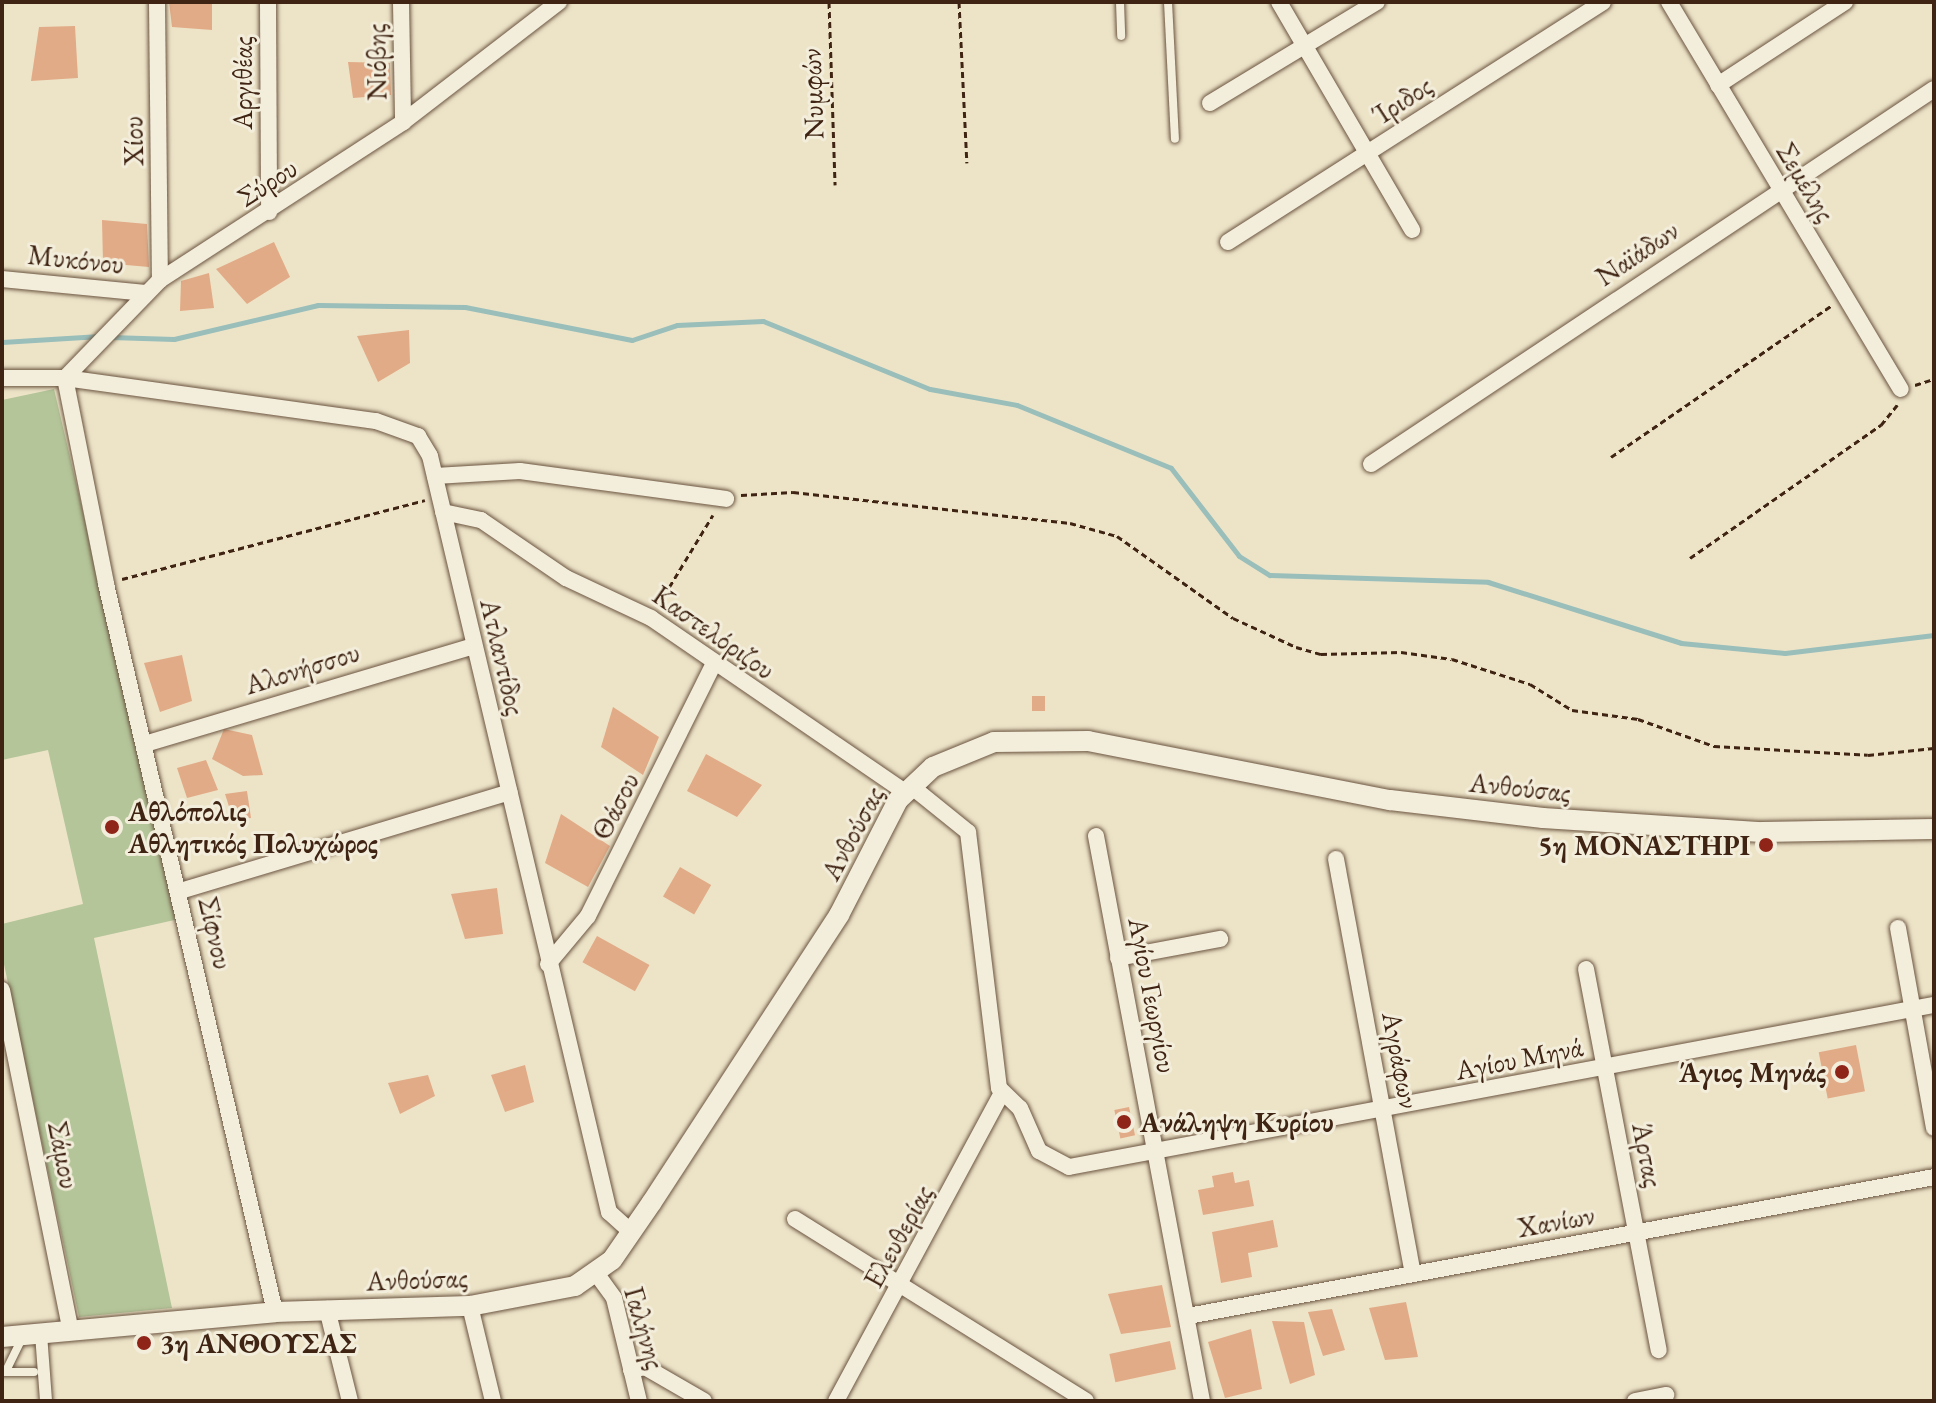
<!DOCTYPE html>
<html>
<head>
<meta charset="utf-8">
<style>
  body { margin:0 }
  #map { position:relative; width:1936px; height:1403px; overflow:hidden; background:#ede4c8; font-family:"EB Garamond",serif }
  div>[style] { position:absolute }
  .green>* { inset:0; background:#b4c599 }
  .stream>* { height:5px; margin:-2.5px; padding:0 2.5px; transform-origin:2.5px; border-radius:2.5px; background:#9abeba }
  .building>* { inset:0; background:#e2ab87; transform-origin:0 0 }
  .path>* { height:3px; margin-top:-1.5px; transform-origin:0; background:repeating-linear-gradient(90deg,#402413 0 6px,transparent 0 10px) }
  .roads { filter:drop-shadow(0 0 2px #6b5440) drop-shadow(0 0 2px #6b5440) }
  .service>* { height:8px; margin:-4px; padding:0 4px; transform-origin:4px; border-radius:4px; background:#f3eddb }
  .pedestrian>* { height:12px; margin:-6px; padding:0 6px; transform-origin:6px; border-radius:6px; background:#f3eddb }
  .minor>* { height:16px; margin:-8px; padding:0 8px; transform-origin:8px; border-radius:8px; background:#f3eddb }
  .tertiary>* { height:20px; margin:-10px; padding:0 10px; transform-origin:10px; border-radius:10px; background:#f3eddb }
  .dots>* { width:22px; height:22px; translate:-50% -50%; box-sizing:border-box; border:4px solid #f3eddb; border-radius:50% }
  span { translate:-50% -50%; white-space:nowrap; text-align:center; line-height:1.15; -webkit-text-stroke:6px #f3eddb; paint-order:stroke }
  .street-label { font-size:28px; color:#402413 }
  .poi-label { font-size:28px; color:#402413; font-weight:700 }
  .left { translate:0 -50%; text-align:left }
  .right { translate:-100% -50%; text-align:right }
  .frame { position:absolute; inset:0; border:4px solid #402413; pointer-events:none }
</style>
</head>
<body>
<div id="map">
  <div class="green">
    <div style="clip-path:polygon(54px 389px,179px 919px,94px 938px,172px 1308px,79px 1317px,2px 955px,2px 924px,83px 904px,48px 750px,2px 760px,2px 400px)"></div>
  </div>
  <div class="stream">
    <div style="left:110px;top:337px;width:64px;rotate:1.8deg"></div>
    <div style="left:174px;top:339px;width:148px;rotate:-13.3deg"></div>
    <div style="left:318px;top:305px;width:147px;rotate:0.8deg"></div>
    <div style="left:465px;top:307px;width:170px;rotate:11.2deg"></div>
    <div style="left:632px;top:340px;width:47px;rotate:-18.4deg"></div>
    <div style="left:677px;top:325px;width:86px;rotate:-2.7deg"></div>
    <div style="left:763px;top:321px;width:180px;rotate:22.2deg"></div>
    <div style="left:930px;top:389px;width:88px;rotate:10.4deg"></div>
    <div style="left:1017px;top:405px;width:166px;rotate:22.2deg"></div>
    <div style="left:1171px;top:468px;width:111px;rotate:52.3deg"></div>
    <div style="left:1239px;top:556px;width:36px;rotate:32deg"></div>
    <div style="left:1270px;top:575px;width:218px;rotate:1.8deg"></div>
    <div style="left:1488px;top:582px;width:202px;rotate:17.5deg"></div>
    <div style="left:1681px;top:643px;width:104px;rotate:5.5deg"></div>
    <div style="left:1785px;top:653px;width:150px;rotate:-6.9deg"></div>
    <div style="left:2px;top:342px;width:98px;rotate:-3.5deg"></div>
  </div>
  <div class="building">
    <div style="clip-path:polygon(169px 2px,212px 2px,212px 30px,172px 27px)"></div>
    <div style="clip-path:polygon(75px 26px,78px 78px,31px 81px,39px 27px)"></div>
    <div style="clip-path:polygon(348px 62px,390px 63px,391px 95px,353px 98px)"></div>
    <div style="clip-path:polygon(102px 220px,147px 224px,149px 267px,103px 263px)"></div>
    <div style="clip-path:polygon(274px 242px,290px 277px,247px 304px,216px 269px)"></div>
    <div style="clip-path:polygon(209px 273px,214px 308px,180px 311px,181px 281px)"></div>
    <div style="clip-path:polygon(409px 330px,410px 363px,378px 382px,357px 336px)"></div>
    <div style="clip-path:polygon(182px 655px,192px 701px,160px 712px,144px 663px)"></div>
    <div style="left:1032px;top:696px;width:13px;height:15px"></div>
    <div style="clip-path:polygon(613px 707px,659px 737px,643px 775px,601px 747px)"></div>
    <div style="clip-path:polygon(224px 729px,252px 735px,263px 775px,243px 776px,212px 759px)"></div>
    <div style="clip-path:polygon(706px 754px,762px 785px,737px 817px,687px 791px)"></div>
    <div style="clip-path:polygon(206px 760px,218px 790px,187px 798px,177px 768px)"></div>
    <div style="clip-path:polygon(247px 791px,251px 818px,233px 819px,225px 794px)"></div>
    <div style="clip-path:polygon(561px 814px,610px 846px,588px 887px,545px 863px)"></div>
    <div style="left:680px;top:867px;width:36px;height:34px;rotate:30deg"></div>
    <div style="clip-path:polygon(497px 888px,503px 934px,465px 939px,451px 894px)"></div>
    <div style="left:597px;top:936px;width:60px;height:30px;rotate:29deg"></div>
    <div style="left:1856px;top:1045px;width:47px;height:38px;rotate:79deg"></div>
    <div style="clip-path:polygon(525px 1065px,534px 1102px,505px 1112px,491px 1075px)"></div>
    <div style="clip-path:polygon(428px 1075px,435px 1096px,400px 1114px,388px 1083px)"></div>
    <div style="left:1129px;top:1107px;width:29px;height:15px;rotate:78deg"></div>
    <div style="clip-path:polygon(1233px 1172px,1235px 1183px,1249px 1180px,1254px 1206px,1203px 1215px,1198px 1190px,1214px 1187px,1212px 1176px)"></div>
    <div style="clip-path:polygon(1273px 1220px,1278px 1247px,1248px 1253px,1252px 1277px,1221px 1283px,1212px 1232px)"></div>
    <div style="clip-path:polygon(1162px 1285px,1171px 1327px,1121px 1334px,1108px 1294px)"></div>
    <div style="clip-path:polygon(1406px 1302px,1418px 1357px,1385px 1360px,1369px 1308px)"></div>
    <div style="clip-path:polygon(1332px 1309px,1345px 1350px,1323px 1356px,1308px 1312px)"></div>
    <div style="clip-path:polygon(1272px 1321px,1304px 1322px,1315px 1375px,1290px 1384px)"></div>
    <div style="clip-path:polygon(1251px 1329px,1262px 1389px,1225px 1398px,1208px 1342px)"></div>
    <div style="left:1170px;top:1341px;width:29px;height:62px;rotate:78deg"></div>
  </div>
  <div class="path">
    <div style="left:829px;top:2px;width:183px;rotate:88.1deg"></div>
    <div style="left:959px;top:2px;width:161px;rotate:87.2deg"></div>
    <div style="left:1915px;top:385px;width:20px;rotate:-18deg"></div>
    <div style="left:1611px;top:457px;width:268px;rotate:-34.5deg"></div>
    <div style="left:741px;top:495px;width:52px;rotate:-3.3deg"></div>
    <div style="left:793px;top:492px;width:279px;rotate:6.4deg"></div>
    <div style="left:1070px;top:523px;width:49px;rotate:15.5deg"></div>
    <div style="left:1117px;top:536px;width:142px;rotate:35.3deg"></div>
    <div style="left:1233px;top:618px;width:69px;rotate:24.7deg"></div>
    <div style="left:1296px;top:647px;width:26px;rotate:16deg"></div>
    <div style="left:1321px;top:654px;width:80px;rotate:-1.4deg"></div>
    <div style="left:1401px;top:652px;width:51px;rotate:7.8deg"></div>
    <div style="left:1452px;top:659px;width:82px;rotate:17.8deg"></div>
    <div style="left:1530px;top:684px;width:49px;rotate:31.8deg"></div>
    <div style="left:1572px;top:710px;width:67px;rotate:7.8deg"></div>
    <div style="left:1638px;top:719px;width:81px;rotate:19.6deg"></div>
    <div style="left:1714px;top:746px;width:154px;rotate:3.3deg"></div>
    <div style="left:1868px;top:755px;width:66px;rotate:-6.1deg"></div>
    <div style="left:1690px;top:558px;width:233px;rotate:-34.9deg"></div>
    <div style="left:1881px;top:425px;width:26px;rotate:-51deg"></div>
    <div style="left:122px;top:579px;width:313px;rotate:-14.6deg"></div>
    <div style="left:659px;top:604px;width:104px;rotate:-58.8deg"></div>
  </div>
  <div class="roads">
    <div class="service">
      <div style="left:1120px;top:2px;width:34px;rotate:88deg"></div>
      <div style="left:1168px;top:2px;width:137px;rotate:87.1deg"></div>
      <div style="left:6px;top:1371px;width:39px;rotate:-64deg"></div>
      <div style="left:3px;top:1372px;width:31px"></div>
    </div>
    <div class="pedestrian">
      <div style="left:41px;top:1334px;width:67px;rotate:85.7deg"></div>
    </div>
    <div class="minor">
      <div style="left:157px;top:2px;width:278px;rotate:89.4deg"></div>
      <div style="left:268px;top:2px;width:210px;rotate:89.7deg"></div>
      <div style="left:401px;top:2px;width:120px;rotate:89deg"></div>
      <div style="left:1279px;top:2px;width:264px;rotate:59.7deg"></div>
      <div style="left:1669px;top:2px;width:451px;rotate:59.1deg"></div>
      <div style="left:1718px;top:85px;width:152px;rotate:-33.2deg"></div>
      <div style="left:1210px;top:103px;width:195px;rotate:-31.2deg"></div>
      <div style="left:1228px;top:242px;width:445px;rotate:-32.6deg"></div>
      <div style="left:2px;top:279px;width:144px;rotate:5.6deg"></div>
      <div style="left:2px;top:378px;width:63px"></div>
      <div style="left:65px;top:378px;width:314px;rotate:7.9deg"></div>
      <div style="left:376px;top:421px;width:45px;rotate:19.7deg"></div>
      <div style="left:418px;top:436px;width:23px;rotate:59deg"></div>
      <div style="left:430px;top:456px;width:777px;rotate:76.68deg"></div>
      <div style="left:609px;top:1212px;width:31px;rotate:42deg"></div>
      <div style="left:65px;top:378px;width:210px;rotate:78.7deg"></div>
      <div style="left:106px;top:584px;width:747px;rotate:76.93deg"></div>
      <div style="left:65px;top:378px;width:136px;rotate:-45.9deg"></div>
      <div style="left:160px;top:280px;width:290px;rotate:-33deg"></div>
      <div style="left:403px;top:122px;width:197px;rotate:-37.6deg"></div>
      <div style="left:1371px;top:464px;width:676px;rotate:-33.67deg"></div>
      <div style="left:435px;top:476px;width:85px;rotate:-3.4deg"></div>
      <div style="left:520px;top:471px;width:208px;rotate:7.7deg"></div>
      <div style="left:443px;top:512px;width:39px;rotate:12deg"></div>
      <div style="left:481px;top:520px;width:103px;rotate:34.3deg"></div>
      <div style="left:566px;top:578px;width:94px;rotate:25.2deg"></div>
      <div style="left:651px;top:618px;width:308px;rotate:34.4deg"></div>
      <div style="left:145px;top:744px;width:343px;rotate:-16.6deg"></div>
      <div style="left:911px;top:786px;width:73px;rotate:38.9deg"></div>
      <div style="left:968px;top:832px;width:258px;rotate:83.1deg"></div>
      <div style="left:999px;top:1088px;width:29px;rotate:44deg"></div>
      <div style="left:1020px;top:1108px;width:47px;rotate:66.2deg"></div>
      <div style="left:1039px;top:1151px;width:34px;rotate:28deg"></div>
      <div style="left:1069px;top:1167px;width:880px;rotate:-10.61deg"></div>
      <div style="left:1096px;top:836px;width:575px;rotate:79.37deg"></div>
      <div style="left:1336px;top:859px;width:421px;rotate:79.5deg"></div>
      <div style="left:180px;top:891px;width:344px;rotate:-16.7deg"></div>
      <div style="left:1898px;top:928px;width:203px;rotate:79.8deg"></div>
      <div style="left:1118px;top:958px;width:104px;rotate:-10.6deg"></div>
      <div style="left:548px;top:964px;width:62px;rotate:-50.2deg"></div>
      <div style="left:588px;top:916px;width:283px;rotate:-63.5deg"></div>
      <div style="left:1586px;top:969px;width:388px;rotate:79.2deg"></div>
      <div style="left:2px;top:990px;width:348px;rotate:78.6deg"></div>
      <div style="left:795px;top:1219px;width:343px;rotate:32deg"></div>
      <div style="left:596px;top:1273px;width:31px;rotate:54deg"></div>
      <div style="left:614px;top:1298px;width:106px;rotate:76.4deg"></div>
      <div style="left:470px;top:1306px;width:98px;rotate:76.4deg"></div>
      <div style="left:327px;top:1309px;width:95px;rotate:76deg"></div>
      <div style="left:1188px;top:1316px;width:759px;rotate:-10.55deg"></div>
      <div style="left:631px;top:1370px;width:14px;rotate:-12deg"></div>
      <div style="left:645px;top:1367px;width:68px;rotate:30deg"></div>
      <div style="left:836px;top:1401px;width:349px;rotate:-61.7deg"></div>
      <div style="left:1635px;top:1401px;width:32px;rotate:-11deg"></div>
    </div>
    <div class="tertiary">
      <div style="left:2px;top:1337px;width:274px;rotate:-5.2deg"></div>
      <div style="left:275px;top:1312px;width:195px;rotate:-1.8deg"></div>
      <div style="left:470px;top:1306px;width:107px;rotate:-10.8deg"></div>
      <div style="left:575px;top:1286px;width:45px;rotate:-35.1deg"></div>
      <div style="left:612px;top:1260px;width:70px;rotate:-55.4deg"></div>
      <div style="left:652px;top:1202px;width:343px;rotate:-56.9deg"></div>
      <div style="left:839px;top:915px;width:129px;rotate:-62.8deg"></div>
      <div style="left:898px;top:800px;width:48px;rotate:-43.3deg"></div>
      <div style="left:933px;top:767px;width:66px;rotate:-22.3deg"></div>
      <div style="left:994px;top:742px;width:94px;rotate:-0.6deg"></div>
      <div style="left:1088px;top:741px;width:308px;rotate:11.1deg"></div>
      <div style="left:1390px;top:800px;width:154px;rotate:6.7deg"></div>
      <div style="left:1543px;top:818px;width:219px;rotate:3.7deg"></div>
      <div style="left:1762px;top:832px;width:172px;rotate:-1deg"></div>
    </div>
  </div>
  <div class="dots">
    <div style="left:112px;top:827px;background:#8f2418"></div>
    <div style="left:1766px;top:845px;background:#8f2418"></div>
    <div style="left:1842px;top:1072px;background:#8f2418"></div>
    <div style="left:1124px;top:1122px;background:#8f2418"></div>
    <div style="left:144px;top:1343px;background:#8f2418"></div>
  </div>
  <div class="street-label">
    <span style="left:376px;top:62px;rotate:-91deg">Νιόβης</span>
    <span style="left:242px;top:83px;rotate:-90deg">Αργιθέας</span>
    <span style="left:812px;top:94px;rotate:-92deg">Νυμφών</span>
    <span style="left:1402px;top:100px;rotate:-33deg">Ίριδος</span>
    <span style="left:133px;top:141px;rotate:-91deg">Χίου</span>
    <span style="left:267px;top:182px;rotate:-33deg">Σύρου</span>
    <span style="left:1806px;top:182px;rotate:59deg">Σεμέλης</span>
    <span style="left:1637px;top:253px;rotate:-34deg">Ναϊάδων</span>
    <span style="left:76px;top:259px;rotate:6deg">Μυκόνου</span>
    <span style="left:714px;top:632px;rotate:35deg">Καστελόριζου</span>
    <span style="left:503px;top:657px;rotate:77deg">Ατλαντίδος</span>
    <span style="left:302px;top:668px;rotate:-17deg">Αλονήσσου</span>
    <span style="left:1520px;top:787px;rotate:6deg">Ανθούσας</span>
    <span style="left:615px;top:806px;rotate:-63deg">Θάσου</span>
    <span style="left:852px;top:833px;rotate:-62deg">Ανθούσας</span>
    <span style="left:216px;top:933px;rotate:77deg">Σίφνου</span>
    <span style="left:1153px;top:995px;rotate:79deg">Αγίου Γεωργίου</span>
    <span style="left:1519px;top:1058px;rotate:-11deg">Αγίου Μηνά</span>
    <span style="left:1401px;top:1060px;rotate:79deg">Αγράφων</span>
    <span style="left:64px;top:1155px;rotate:79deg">Σάμου</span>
    <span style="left:1648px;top:1155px;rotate:79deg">Άρτας</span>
    <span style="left:1556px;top:1221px;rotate:-10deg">Χανίων</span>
    <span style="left:898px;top:1236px;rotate:-61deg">Ελευθερίας</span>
    <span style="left:417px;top:1279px;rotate:-2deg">Ανθούσας</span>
    <span style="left:645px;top:1328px;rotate:74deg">Γαλήνης</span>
  </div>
  <div class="poi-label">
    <span class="left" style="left:128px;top:827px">Αθλόπολις<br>Αθλητικός Πολυχώρος</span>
    <span class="right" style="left:1750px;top:845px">5η ΜΟΝΑΣΤΗΡΙ</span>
    <span class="right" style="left:1826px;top:1072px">Άγιος Μηνάς</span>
    <span class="left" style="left:1140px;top:1122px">Ανάληψη Κυρίου</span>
    <span class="left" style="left:160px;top:1343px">3η ΑΝΘΟΥΣΑΣ</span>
  </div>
  <div class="frame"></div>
</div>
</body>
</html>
